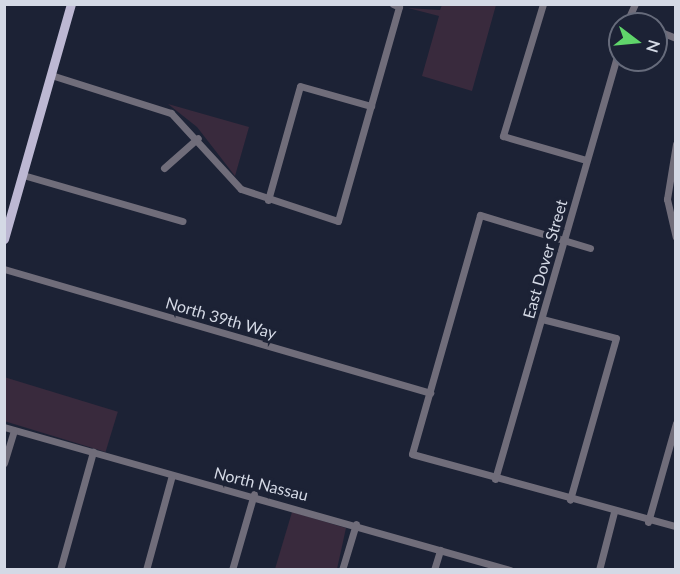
<!DOCTYPE html>
<html>
<head>
<meta charset="utf-8">
<style>
  body { margin:0 }
  #map { position:relative; width:680px; height:574px; overflow:hidden; background:#1c2235; font-family:Lato,sans-serif }
  div>[style] { position:absolute }
  .green>* { inset:0; background:#392a3d; transform-origin:0 0 }
  .minor>* { height:7px; margin:-3.5px; padding:0 3.5px; transform-origin:3.5px; border-radius:3.5px; background:#706d7a }
  .major>* { height:9px; margin:-4.5px; padding:0 4.5px; transform-origin:4.5px; border-radius:4.5px; background:#bdb8d3 }
  span { translate:-50% -50%; white-space:nowrap; text-align:center; line-height:1.15; -webkit-text-stroke:6px #1c2235; paint-order:stroke }
  .street-label { font-size:16px; color:#d4d9e5 }
  .frame { position:absolute; inset:0; border:6px solid #d4d9e5; pointer-events:none }
  .north { position:absolute; left:608px; top:12px; width:60px; height:60px; box-sizing:border-box; background:#1c2235; border:2px solid #666b7b; border-radius:50%; rotate:106deg; font-size:16px; font-weight:700; line-height:24px; text-align:center; color:#d4d9e5 }
  .north::after { content:''; display:block; margin:auto; width:21px; height:27px; background:#60d56b; clip-path:polygon(50% 0,100% 100%,50% 72%,0 100%) }
</style>
</head>
<body>
<div id="map">
  <div class="green">
    <div style="clip-path:polygon(442px 5px,496px 5px,472px 91px,422px 76px,439px 16px,408px 8px,440px 10px)"></div>
    <div style="clip-path:polygon(168px 104px,249px 127px,235px 176px,197px 127px)"></div>
    <div style="left:4px;top:377px;width:119px;height:42px;rotate:17deg"></div>
    <div style="clip-path:polygon(292px 512px,346px 528px,337px 569px,275px 569px)"></div>
  </div>
  <div class="minor">
    <div style="left:543px;top:4px;width:138px;rotate:106.9deg"></div>
    <div style="left:503px;top:136px;width:86px;rotate:16.1deg"></div>
    <div style="left:627px;top:21px;width:11px;rotate:15deg"></div>
    <div style="left:626px;top:24px;width:22px;rotate:-66deg"></div>
    <div style="left:656px;top:30px;width:22px;rotate:22deg"></div>
    <div style="left:51px;top:75px;width:126px;rotate:17.6deg"></div>
    <div style="left:171px;top:113px;width:103px;rotate:47.4deg"></div>
    <div style="left:241px;top:189px;width:102px;rotate:18.3deg"></div>
    <div style="left:338px;top:221px;width:223px;rotate:-74.1deg"></div>
    <div style="left:399px;top:7px;width:7px;rotate:-153deg"></div>
    <div style="left:676px;top:144px;width:56px;rotate:99.3deg"></div>
    <div style="left:667px;top:199px;width:39px;rotate:77deg"></div>
    <div style="left:164px;top:168px;width:45px;rotate:-41.4deg"></div>
    <div style="left:23px;top:175px;width:166px;rotate:16.1deg"></div>
    <div style="left:268px;top:200px;width:118px;rotate:-74.3deg"></div>
    <div style="left:300px;top:86px;width:74px;rotate:15.7deg"></div>
    <div style="left:590px;top:248px;width:115px;rotate:-163.3deg"></div>
    <div style="left:480px;top:215px;width:248px;rotate:105.9deg"></div>
    <div style="left:412px;top:454px;width:274px;rotate:15.3deg"></div>
    <div style="left:4px;top:269px;width:444px;rotate:16.2deg"></div>
    <div style="left:542px;top:319px;width:76px;rotate:14.4deg"></div>
    <div style="left:616px;top:338px;width:168px;rotate:105.9deg"></div>
    <div style="left:4px;top:427px;width:526px;rotate:15.78deg"></div>
    <div style="left:4px;top:463px;width:34px;rotate:-73deg"></div>
    <div style="left:495px;top:479px;width:451px;rotate:-73.9deg"></div>
    <div style="left:648px;top:522px;width:103px;rotate:-74.2deg"></div>
    <div style="left:60px;top:570px;width:123px;rotate:-74.4deg"></div>
    <div style="left:146px;top:570px;width:98px;rotate:-74.7deg"></div>
    <div style="left:232px;top:570px;width:79px;rotate:-73.9deg"></div>
    <div style="left:342px;top:570px;width:48px;rotate:-73.1deg"></div>
    <div style="left:434px;top:570px;width:21px;rotate:-73deg"></div>
    <div style="left:599px;top:570px;width:60px;rotate:-75.5deg"></div>
  </div>
  <div class="major">
    <div style="left:4px;top:239px;width:244px;rotate:-74.1deg"></div>
  </div>
  <div class="street-label">
    <span style="left:545px;top:259px;rotate:-74deg">East Dover Street</span>
    <span style="left:221px;top:318px;rotate:16deg">North 39th Way</span>
    <span style="left:261px;top:484px;rotate:14deg">North Nassau</span>
  </div>
  <div class="frame"></div>
  <div class="north">N</div>
</div>
</body>
</html>
